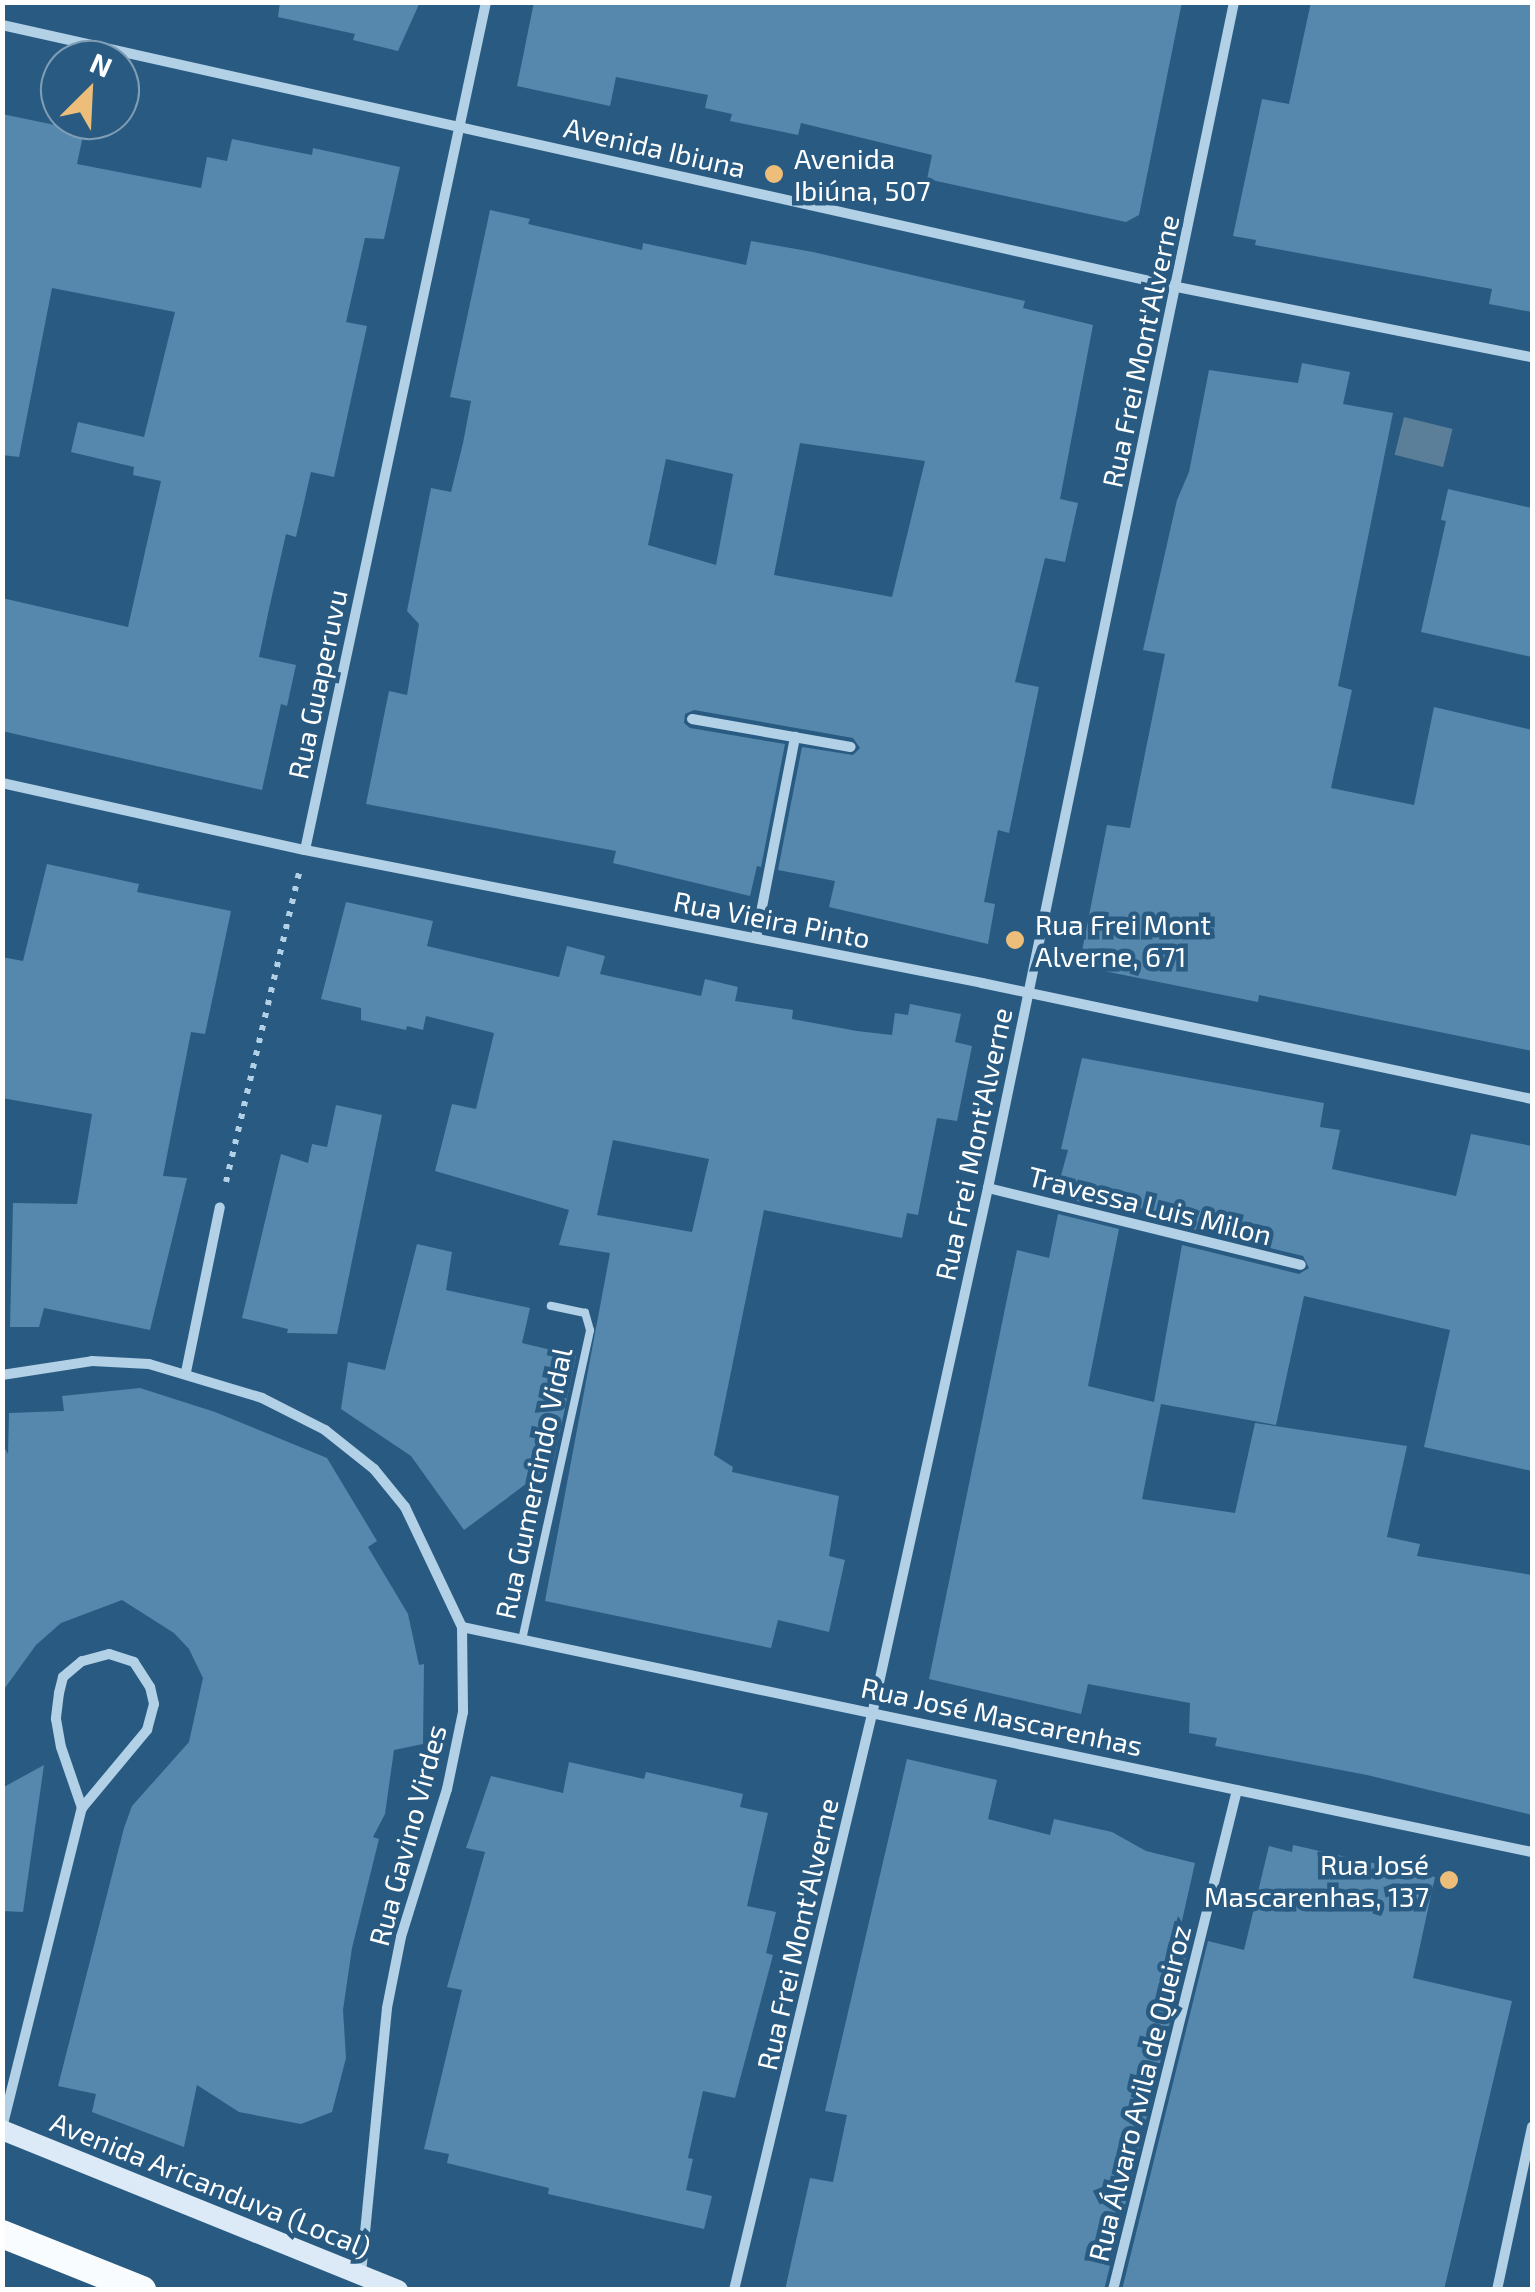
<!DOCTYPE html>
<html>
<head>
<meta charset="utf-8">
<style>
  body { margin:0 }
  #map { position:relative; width:1535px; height:2292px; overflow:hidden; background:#295b82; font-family:"Exo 2",sans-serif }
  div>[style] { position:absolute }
  .water>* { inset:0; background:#5c7f99; transform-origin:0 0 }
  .building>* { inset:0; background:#5687ac }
  .path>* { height:6px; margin-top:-3px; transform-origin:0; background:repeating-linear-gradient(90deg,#b2d0e6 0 5px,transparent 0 13px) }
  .service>* { height:8px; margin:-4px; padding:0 4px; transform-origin:4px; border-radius:4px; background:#b2d0e6 }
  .minor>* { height:10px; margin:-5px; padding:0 5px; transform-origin:5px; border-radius:5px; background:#b2d0e6 }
  .secondary>* { height:20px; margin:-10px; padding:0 10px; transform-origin:10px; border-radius:10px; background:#dbeaf6 }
  .trunk>* { height:28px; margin:-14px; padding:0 14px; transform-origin:14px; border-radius:14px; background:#f9fcfe }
  .dots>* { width:28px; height:28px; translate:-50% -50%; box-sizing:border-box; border:5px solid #295b82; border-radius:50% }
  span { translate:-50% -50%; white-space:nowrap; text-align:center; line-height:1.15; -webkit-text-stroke:9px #295b82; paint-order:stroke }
  .street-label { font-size:28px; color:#fff }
  .poi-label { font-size:28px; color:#fff }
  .left { translate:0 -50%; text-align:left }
  .right { translate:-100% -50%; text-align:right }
  .frame { position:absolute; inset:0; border:5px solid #fff; pointer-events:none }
  .north { position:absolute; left:40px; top:40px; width:100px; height:100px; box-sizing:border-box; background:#295b82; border:2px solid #7f9db4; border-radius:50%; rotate:24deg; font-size:28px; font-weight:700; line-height:40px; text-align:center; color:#fff }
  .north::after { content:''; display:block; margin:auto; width:35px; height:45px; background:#edbd7a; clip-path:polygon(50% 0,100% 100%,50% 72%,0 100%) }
</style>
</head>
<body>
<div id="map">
  <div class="water">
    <div style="left:1404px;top:417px;width:50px;height:39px;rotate:14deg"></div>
  </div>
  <div class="building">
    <div style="clip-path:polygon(280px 2px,420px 2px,398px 51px,353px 40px,355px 34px,278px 17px)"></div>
    <div style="clip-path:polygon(534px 2px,1182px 2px,1139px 215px,1126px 222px,927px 179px,932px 155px,801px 123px,798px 135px,730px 121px,732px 114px,705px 108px,708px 95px,616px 77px,610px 106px,517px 86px)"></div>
    <div style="clip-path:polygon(1311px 2px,1532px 2px,1532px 312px,1489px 304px,1492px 289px,1255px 245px,1256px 240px,1233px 236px,1262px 99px,1289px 104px)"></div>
    <div style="clip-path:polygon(2px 114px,84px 131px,77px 164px,201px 188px,207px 157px,227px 161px,232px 139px,312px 155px,313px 148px,400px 167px,384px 239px,365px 238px,358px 269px,346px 322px,367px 326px,334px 477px,311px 472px,296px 537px,286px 534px,269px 609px,259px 657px,296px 665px,287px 706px,281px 704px,262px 790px,2px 731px,2px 598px,128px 627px,161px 481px,133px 475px,134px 467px,71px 452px,78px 422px,144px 437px,175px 312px,52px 288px,19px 457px,2px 455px)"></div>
    <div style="clip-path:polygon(evenodd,490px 210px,530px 219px,528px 224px,642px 250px,643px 243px,746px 265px,751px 241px,813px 252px,1025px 301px,1023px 308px,1093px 325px,1060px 499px,1078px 503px,1065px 562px,1045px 558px,1015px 682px,1039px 687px,1009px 833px,998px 830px,984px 902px,995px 904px,988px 944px,829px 907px,835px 881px,778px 870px,802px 747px,853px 755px,860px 748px,853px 738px,694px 710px,685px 714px,684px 723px,690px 728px,785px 744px,761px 867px,757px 866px,750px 896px,613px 863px,616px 851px,366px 804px,389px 691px,407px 695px,419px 624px,407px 611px,431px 488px,451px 492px,463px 443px,471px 401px,450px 397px,490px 210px,800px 443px,925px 461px,892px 597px,774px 575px,800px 443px,490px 210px,666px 459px,733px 474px,716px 565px,648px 545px,666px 459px)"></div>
    <div style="clip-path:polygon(1302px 363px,1350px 372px,1343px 404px,1393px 413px,1338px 686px,1352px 690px,1331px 788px,1414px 805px,1434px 707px,1532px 730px,1532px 1051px,1259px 995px,1258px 1002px,1079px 966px,1107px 825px,1130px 828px,1165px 654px,1143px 650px,1177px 500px,1189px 472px,1209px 370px,1298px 383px)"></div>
    <div style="clip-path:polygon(1448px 489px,1532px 508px,1532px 657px,1421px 632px,1446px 521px,1441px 520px)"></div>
    <div style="clip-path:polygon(47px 864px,139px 884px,137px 892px,231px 911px,205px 1034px,191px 1032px,163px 1176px,187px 1178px,150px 1330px,44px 1308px,39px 1327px,10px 1327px,13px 1203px,77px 1204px,92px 1114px,2px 1098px,2px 957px,23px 961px)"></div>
    <div style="clip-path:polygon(evenodd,346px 902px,433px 921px,427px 946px,559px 977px,567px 946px,605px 956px,600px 974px,701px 996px,705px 979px,738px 987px,735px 1001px,793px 1010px,792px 1019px,857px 1031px,892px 1035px,895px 1013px,908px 1015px,910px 1004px,961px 1014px,955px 1042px,972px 1046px,957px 1121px,937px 1118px,918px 1215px,907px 1213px,902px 1238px,764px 1210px,714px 1455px,733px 1467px,732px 1472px,839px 1496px,829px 1556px,845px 1560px,829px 1632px,778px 1620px,771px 1648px,545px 1601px,610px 1253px,559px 1245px,569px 1210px,435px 1171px,452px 1104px,476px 1109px,494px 1033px,426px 1016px,423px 1030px,407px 1026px,406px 1030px,361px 1020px,361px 1008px,321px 999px,346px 902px,613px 1140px,709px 1159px,692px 1232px,597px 1215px,613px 1140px)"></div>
    <div style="clip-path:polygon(1082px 1058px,1324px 1103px,1320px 1127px,1340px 1130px,1332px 1169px,1456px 1196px,1471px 1134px,1532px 1146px,1532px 1471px,1424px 1447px,1450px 1330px,1304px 1296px,1276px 1425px,1161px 1404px,1142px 1499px,1235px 1513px,1255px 1423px,1407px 1446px,1387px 1537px,1420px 1544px,1417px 1556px,1532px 1575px,1532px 1815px,1367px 1775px,1215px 1746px,1217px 1738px,1189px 1733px,1190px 1703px,1088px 1684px,1081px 1714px,929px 1679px,1017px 1250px,1049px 1258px,1058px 1214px,1119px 1229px,1088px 1386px,1154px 1402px,1182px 1245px,1299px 1274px,1309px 1268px,1303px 1256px,1185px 1227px,1187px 1218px,1124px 1205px,1123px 1212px,1061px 1197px,1065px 1180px,1060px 1179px,1068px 1150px,1061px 1149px)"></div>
    <div style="clip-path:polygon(336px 1105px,382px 1115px,337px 1334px,287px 1333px,288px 1329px,242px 1318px,281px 1154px,308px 1163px,312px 1144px,327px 1147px)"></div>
    <div style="clip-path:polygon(417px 1244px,452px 1252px,446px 1290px,530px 1308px,522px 1343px,576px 1356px,553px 1464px,464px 1530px,411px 1456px,341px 1409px,348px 1362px,385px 1370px)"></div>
    <div style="clip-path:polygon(140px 1388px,215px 1412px,327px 1458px,377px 1541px,368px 1547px,408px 1614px,419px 1665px,424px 1664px,423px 1744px,394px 1750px,385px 1814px,373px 1837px,379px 1839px,352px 1948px,343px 2010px,346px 2058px,332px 2112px,301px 2124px,239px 2112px,197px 2085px,184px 2147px,92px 2112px,96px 2094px,58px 2086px,124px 1828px,132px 1806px,189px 1742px,203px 1678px,189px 1649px,174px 1633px,122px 1600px,61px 1623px,36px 1645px,2px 1692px,2px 1443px,8px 1454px,9px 1413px,64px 1411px,62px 1396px)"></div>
    <div style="clip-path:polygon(907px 1759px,997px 1780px,988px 1819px,1050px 1835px,1054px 1819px,1112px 1832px,1146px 1851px,1195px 1863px,1179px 1934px,1191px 1937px,1104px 2290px,785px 2290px,810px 2178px,833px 2182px,847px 2115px,825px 2111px)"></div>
    <div style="clip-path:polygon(569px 1762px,644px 1779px,646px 1772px,743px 1794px,740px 1807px,768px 1813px,747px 1906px,776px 1912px,766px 1953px,773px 1955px,735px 2098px,703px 2091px,688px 2158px,693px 2159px,686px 2190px,712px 2196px,704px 2229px,548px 2194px,549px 2188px,447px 2163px,449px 2154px,424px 2149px,462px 1990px,447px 1987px,485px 1852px,466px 1848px,491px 1776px,563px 1793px)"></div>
    <div style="clip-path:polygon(44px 1765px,23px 1912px,2px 1911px,2px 1788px)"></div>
    <div style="clip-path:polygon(1293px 1845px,1435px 1877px,1413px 1978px,1512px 2001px,1444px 2290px,1122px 2290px,1208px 1941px,1244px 1950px,1269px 1846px,1292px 1852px)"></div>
  </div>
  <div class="path">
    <div style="left:226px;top:1182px;width:318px;rotate:-76.7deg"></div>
  </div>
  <div class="service">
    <div style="left:522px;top:1640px;width:317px;rotate:-77.6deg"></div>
    <div style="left:590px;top:1330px;width:18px;rotate:-106deg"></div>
    <div style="left:585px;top:1313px;width:35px;rotate:-168deg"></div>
  </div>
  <div class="minor">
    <div style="left:2px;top:25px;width:1204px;rotate:12.57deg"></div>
    <div style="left:1177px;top:287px;width:362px;rotate:11.2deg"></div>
    <div style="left:692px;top:719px;width:161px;rotate:10deg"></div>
    <div style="left:2px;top:783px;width:310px;rotate:12.5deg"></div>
    <div style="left:305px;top:850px;width:690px;rotate:11.11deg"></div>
    <div style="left:982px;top:983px;width:562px;rotate:11.91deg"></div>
    <div style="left:305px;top:850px;width:867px;rotate:-77.95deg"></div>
    <div style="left:756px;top:938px;width:205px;rotate:-79deg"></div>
    <div style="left:988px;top:1188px;width:322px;rotate:13.8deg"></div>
    <div style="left:186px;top:1372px;width:168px;rotate:-78.4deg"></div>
    <div style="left:2px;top:1375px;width:91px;rotate:-8.8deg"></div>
    <div style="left:92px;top:1361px;width:57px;rotate:3deg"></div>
    <div style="left:149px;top:1364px;width:118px;rotate:16.7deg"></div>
    <div style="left:262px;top:1398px;width:71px;rotate:26.9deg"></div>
    <div style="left:325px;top:1430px;width:63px;rotate:38.5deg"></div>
    <div style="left:374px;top:1469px;width:49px;rotate:50.8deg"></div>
    <div style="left:405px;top:1507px;width:133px;rotate:64.6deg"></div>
    <div style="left:462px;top:1627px;width:85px;rotate:89.3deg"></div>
    <div style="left:463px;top:1712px;width:79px;rotate:101.7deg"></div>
    <div style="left:447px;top:1789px;width:155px;rotate:107.3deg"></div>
    <div style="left:401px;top:1937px;width:72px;rotate:101.2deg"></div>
    <div style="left:387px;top:2008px;width:266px;rotate:95.6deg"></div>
    <div style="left:462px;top:1627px;width:1093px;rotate:11.88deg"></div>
    <div style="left:2px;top:2128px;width:330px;rotate:-76deg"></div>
    <div style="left:82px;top:1808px;width:102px;rotate:-50.2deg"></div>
    <div style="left:147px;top:1730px;width:27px;rotate:-75deg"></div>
    <div style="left:154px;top:1704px;width:17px;rotate:-103deg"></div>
    <div style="left:150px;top:1687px;width:30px;rotate:-123deg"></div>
    <div style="left:134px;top:1662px;width:26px;rotate:-162deg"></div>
    <div style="left:109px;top:1654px;width:28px;rotate:165deg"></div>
    <div style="left:82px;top:1661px;width:25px;rotate:140deg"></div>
    <div style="left:63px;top:1677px;width:16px;rotate:104deg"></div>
    <div style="left:59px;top:1693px;width:26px;rotate:97deg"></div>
    <div style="left:56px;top:1719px;width:28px;rotate:80deg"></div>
    <div style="left:61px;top:1747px;width:65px;rotate:71deg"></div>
    <div style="left:734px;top:2290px;width:596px;rotate:-76.52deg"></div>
    <div style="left:873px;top:1710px;width:535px;rotate:-77.58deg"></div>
    <div style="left:988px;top:1188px;width:1211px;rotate:-78.28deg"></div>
    <div style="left:1113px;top:2290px;width:515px;rotate:-76.07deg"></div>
    <div style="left:1497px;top:2290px;width:167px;rotate:-77.9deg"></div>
  </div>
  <div class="secondary">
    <div style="left:2px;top:2130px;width:427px;rotate:22deg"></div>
  </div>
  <div class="trunk">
    <div style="left:2px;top:2234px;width:151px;rotate:21.8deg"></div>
  </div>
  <div class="dots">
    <div style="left:774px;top:174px;background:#edbd7a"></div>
    <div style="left:1015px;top:940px;background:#edbd7a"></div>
    <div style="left:1449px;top:1880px;background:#edbd7a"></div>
  </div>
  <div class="street-label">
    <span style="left:655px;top:147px;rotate:13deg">Avenida Ibiuna</span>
    <span style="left:1140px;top:351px;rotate:-78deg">Rua Frei Mont'Alverne</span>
    <span style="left:317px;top:684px;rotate:-78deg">Rua Guaperuvu</span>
    <span style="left:772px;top:919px;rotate:11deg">Rua Vieira Pinto</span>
    <span style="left:973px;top:1144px;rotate:-78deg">Rua Frei Mont'Alverne</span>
    <span style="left:1150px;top:1205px;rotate:14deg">Travessa Luis Milon</span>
    <span style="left:533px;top:1483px;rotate:-78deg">Rua Gumercindo Vidal</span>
    <span style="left:1002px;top:1716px;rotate:12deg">Rua José Mascarenhas</span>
    <span style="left:407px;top:1835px;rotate:-75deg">Rua Gavino Virdes</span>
    <span style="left:797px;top:1934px;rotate:-77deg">Rua Frei Mont'Alverne</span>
    <span style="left:1139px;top:2093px;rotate:-76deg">Rua Álvaro Avila de Queiroz</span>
    <span style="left:211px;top:2184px;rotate:22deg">Avenida Aricanduva (Local)</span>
  </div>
  <div class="poi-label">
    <span class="left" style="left:794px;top:174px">Avenida<br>Ibiúna, 507</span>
    <span class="left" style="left:1035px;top:940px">Rua Frei Mont<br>Alverne, 671</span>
    <span class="right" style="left:1429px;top:1880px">Rua José<br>Mascarenhas, 137</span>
  </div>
  <div class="frame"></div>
  <div class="north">N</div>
</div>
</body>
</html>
